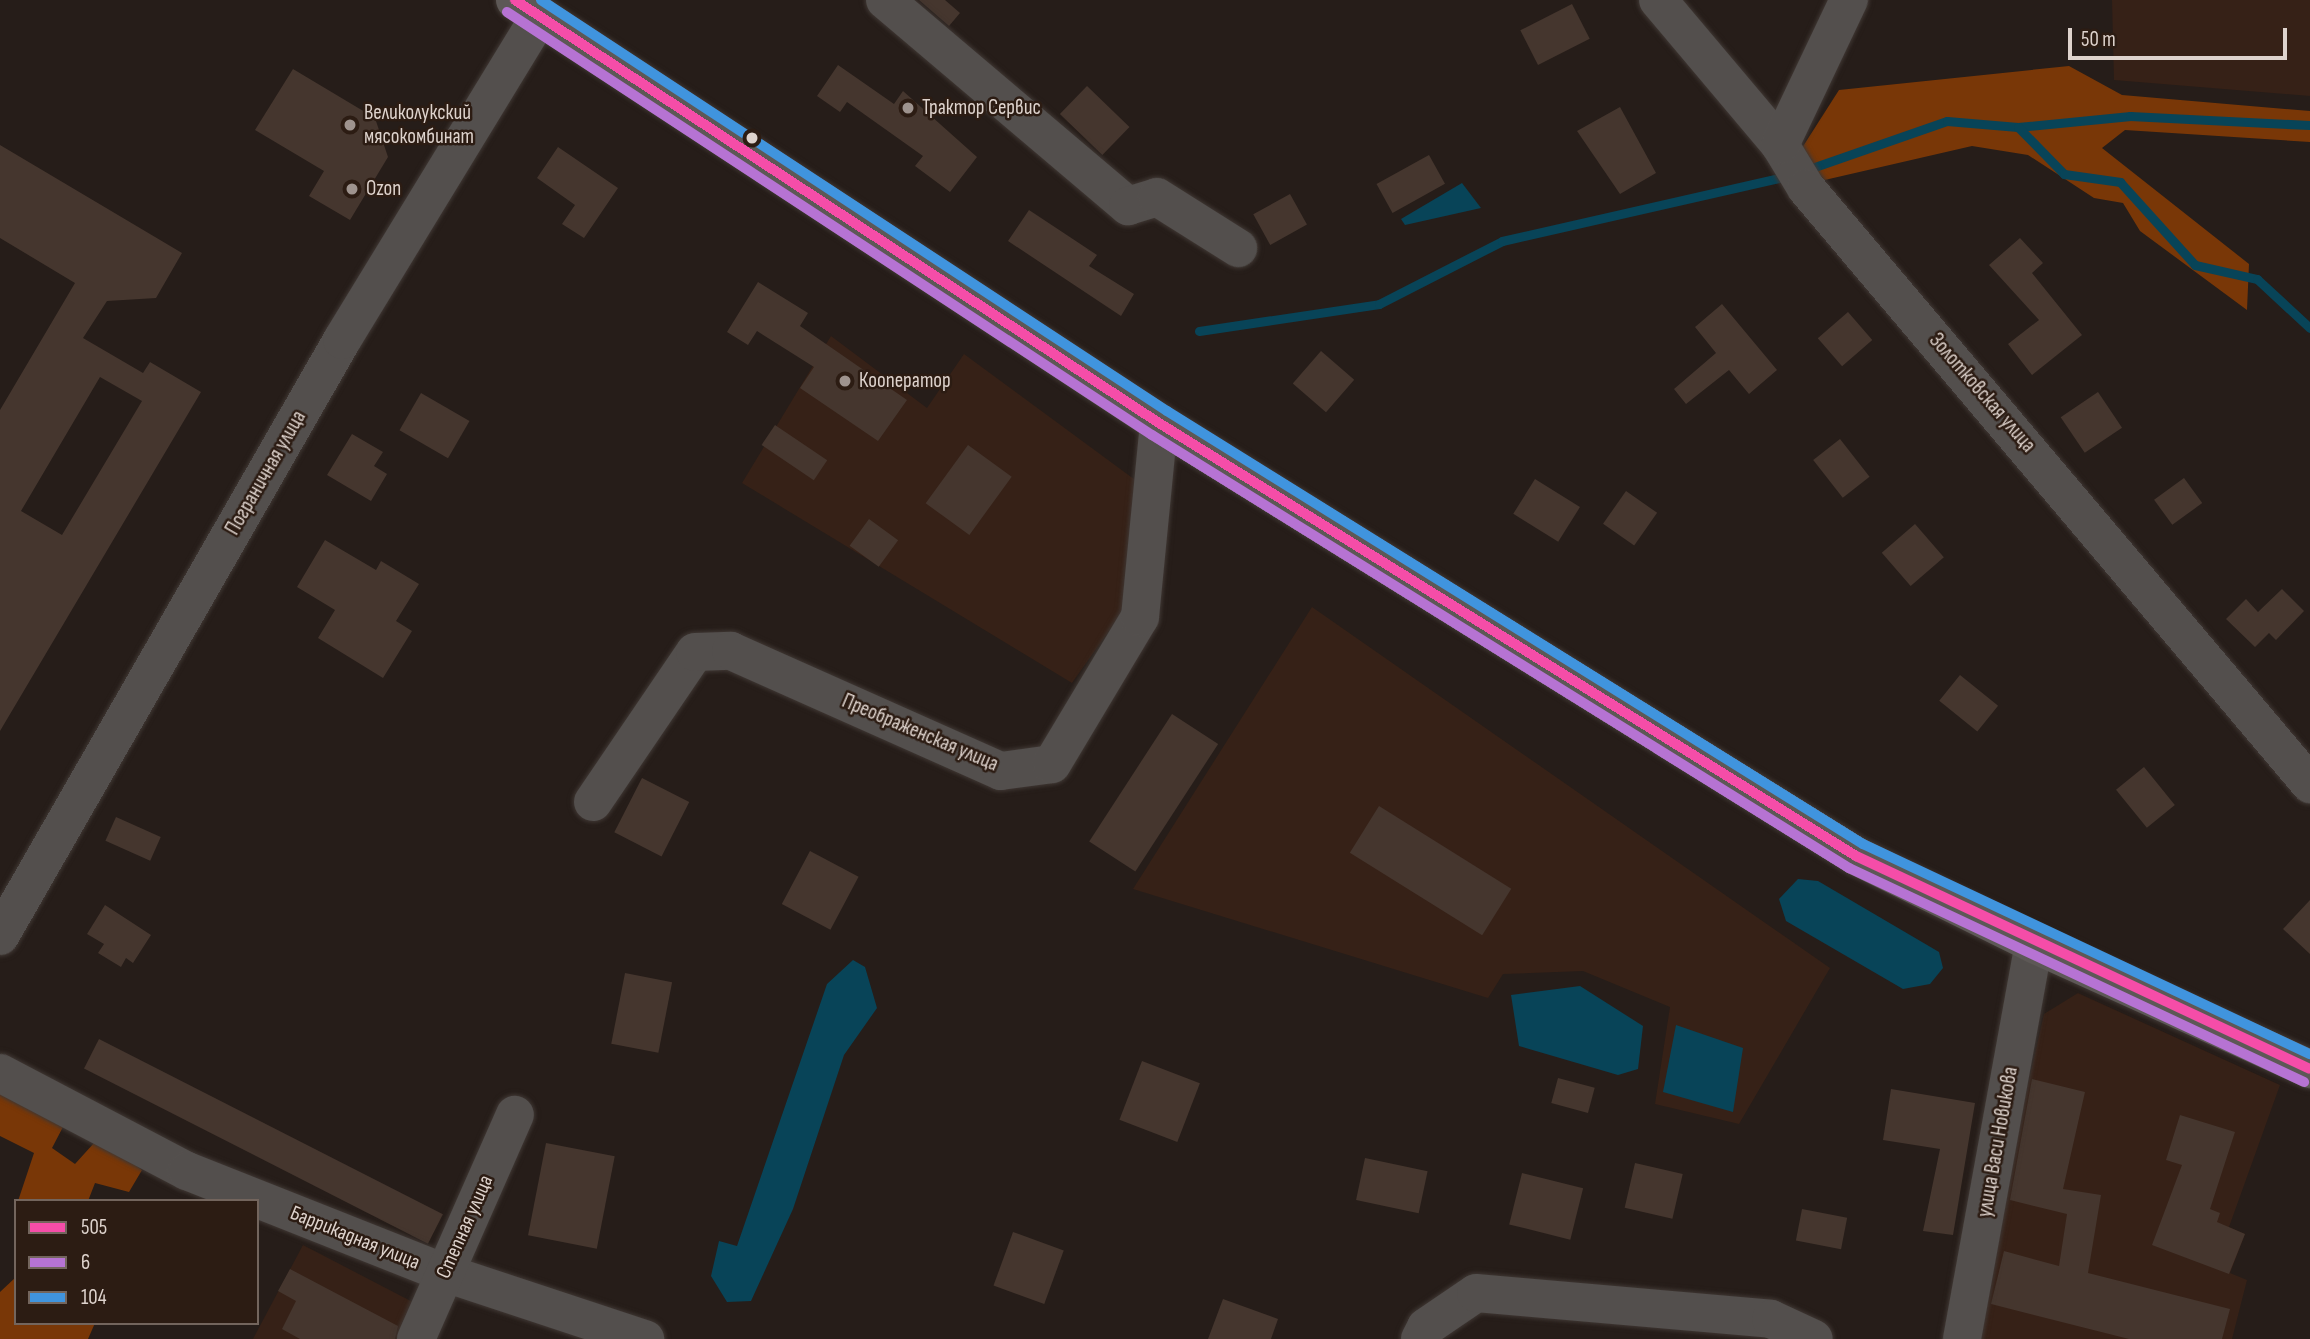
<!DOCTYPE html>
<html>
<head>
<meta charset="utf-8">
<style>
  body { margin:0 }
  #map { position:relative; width:2310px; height:1339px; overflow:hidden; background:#261d19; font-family:"Sofia Sans Condensed",sans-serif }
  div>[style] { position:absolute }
  .built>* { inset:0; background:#362117 }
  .forest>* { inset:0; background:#793707 }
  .water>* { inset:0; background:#084458 }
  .stream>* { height:9px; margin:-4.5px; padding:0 4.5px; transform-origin:4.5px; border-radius:4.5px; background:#084458 }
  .building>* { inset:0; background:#45362e; transform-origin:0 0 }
  .roads { filter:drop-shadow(0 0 2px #3f3733) drop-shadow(0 0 2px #3f3733) }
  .minor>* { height:38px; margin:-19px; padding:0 19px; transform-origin:19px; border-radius:19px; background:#534f4d }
  .major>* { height:38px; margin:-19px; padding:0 19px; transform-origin:19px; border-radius:19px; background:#5d5856 }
  .bus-1>* { height:10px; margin:-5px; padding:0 5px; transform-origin:5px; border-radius:5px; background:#f54da8 }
  .bus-2>* { height:10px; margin:-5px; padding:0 5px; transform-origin:5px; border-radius:5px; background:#b673d3 }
  .bus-3>* { height:10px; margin:-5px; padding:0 5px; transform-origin:5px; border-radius:5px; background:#4094de }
  .dots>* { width:19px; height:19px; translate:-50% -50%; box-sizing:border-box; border:4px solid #2c1c13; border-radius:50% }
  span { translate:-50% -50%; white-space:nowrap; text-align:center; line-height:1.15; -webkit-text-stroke:5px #2c1c13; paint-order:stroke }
  .poi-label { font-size:21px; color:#ded3cd }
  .left { translate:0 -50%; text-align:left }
  .street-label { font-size:21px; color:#ded3cd }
  .legend { position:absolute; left:14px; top:1199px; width:245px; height:126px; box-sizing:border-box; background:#2c1c13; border:2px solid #73655d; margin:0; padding:9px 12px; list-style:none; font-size:21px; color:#ded3cd }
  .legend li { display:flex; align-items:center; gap:14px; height:35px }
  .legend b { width:35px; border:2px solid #73655d }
  .scale { position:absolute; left:2068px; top:28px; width:219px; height:32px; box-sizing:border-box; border:4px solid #ded3cd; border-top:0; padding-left:9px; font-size:21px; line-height:24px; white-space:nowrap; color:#ded3cd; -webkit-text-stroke:5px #2c1c13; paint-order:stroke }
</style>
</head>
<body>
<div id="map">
  <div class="built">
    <div style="clip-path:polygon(2112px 0,2310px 0,2310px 96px,2114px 80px)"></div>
    <div style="clip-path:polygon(831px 336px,927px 408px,964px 354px,1142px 485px,1121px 614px,1072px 683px,742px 483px)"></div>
    <div style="clip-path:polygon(1312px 607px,1830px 968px,1739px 1124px,1655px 1104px,1670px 1007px,1583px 971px,1503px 974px,1488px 998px,1133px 889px)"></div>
    <div style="clip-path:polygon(2078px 993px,2280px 1085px,2229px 1227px,2245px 1234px,2230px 1273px,2247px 1280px,2232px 1339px,1970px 1339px,2044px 1014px)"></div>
    <div style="clip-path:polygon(303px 1245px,428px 1310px,413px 1339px,253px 1339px)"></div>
  </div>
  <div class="forest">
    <div style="clip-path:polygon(2069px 66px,2122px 95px,2310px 111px,2310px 142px,2125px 130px,2102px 148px,2249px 264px,2247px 310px,2140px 231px,2123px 203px,2094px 198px,2028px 155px,1972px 146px,1816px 182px,1800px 151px,1839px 90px)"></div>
    <div style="clip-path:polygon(0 1090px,64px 1125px,52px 1148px,75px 1164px,94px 1143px,108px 1145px,142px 1170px,129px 1192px,95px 1183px,88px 1201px,18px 1201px,34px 1153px,0 1136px)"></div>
    <div style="clip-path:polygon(16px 1277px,16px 1323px,95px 1323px,88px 1339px,0 1339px,0 1292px)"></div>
  </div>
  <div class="water">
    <div style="clip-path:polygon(1462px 183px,1481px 208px,1405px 225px,1401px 219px)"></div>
    <div style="clip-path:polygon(1798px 879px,1818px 881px,1939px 952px,1943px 968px,1930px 984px,1903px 989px,1786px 921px,1779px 899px)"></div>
    <div style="clip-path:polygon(853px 960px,865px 967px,877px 1008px,844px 1055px,793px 1209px,751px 1301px,727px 1302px,711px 1276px,719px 1241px,737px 1246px,827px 984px)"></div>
    <div style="clip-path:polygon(1580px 986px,1643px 1026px,1638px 1069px,1618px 1075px,1519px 1046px,1511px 995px)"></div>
    <div style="clip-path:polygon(1676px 1025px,1743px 1048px,1733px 1112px,1663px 1092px)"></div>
  </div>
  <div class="stream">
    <div style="left:2018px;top:127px;width:113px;rotate:-5.6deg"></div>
    <div style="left:2130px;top:116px;width:180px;rotate:2.9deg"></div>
    <div style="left:1806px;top:170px;width:149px;rotate:-19.2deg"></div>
    <div style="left:1947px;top:121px;width:71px;rotate:4.8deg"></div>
    <div style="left:2018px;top:127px;width:66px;rotate:45.6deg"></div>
    <div style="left:2064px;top:174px;width:57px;rotate:8.1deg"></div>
    <div style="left:2120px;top:182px;width:112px;rotate:47.9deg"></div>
    <div style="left:2195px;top:265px;width:64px;rotate:12.7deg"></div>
    <div style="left:2257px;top:279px;width:72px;rotate:42.8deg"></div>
    <div style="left:1199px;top:331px;width:182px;rotate:-8.5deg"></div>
    <div style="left:1379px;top:304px;width:138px;rotate:-27.1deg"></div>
    <div style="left:1502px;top:241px;width:294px;rotate:-12.8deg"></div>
  </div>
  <div class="building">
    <div style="clip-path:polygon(919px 0,945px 0,960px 13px,949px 26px)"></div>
    <div style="left:1572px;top:4px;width:39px;height:58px;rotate:63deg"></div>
    <div style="clip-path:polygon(838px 65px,894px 104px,903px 91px,977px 157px,950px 192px,915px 166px,923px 156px,847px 102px,840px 112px,817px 96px)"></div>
    <div style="clip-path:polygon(293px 69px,375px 118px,388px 157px,350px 220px,309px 196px,324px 171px,255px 130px)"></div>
    <div style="left:1087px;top:86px;width:59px;height:39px;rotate:44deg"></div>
    <div style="clip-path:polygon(1620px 107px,1656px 173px,1620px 194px,1577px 131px)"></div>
    <div style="clip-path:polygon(evenodd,0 145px,182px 253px,156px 298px,107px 301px,83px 338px,143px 373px,150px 362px,201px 392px,0 731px,0 410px,75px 283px,0 238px,0 145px,100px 377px,142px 401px,62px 535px,21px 511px,100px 377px)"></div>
    <div style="clip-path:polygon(558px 147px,618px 188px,584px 238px,562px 224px,575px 205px,537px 178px)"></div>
    <div style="left:1429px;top:155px;width:33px;height:60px;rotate:61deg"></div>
    <div style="left:1290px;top:194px;width:35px;height:42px;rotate:61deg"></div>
    <div style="clip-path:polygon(1029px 210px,1097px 255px,1089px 266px,1134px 294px,1121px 316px,1008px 241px)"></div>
    <div style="clip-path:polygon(2020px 238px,2043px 263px,2032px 273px,2082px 335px,2032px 375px,2008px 344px,2039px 320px,1989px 265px)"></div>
    <div style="clip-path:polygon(758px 282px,808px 313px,800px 326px,907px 400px,878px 441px,800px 388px,814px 367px,757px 331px,748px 345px,727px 332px)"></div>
    <div style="clip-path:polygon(1722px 304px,1777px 370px,1749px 394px,1729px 370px,1686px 404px,1674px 389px,1716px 353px,1695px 327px)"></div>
    <div style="left:1848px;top:312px;width:37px;height:40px;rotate:49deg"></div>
    <div style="left:1321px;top:351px;width:44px;height:43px;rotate:41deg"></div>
    <div style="left:2098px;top:392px;width:43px;height:45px;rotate:56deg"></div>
    <div style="left:421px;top:393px;width:56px;height:43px;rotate:30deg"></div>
    <div style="left:775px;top:425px;width:63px;height:24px;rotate:34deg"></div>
    <div style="clip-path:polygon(352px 434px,383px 452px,374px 466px,387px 474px,371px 501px,327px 475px)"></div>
    <div style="left:1840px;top:439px;width:48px;height:34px;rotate:52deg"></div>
    <div style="left:968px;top:445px;width:54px;height:72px;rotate:36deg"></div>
    <div style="left:2184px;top:478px;width:31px;height:37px;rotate:54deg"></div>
    <div style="left:1535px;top:479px;width:53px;height:41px;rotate:32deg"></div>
    <div style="left:1626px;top:491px;width:38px;height:40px;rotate:35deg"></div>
    <div style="left:869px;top:519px;width:36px;height:33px;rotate:36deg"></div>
    <div style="left:1915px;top:524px;width:44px;height:44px;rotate:49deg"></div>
    <div style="clip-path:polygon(325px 540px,376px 570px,381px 561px,419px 584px,396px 621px,412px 631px,383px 678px,318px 638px,335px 610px,297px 587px)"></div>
    <div style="clip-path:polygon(2282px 589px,2304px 611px,2276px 640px,2269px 633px,2255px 647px,2226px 619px,2246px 599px,2258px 612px)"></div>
    <div style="left:1960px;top:675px;width:49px;height:33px;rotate:39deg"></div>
    <div style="left:1172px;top:714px;width:55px;height:152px;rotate:33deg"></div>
    <div style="left:2144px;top:767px;width:49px;height:36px;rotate:51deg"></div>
    <div style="left:642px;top:778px;width:53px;height:61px;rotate:27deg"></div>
    <div style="left:1379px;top:806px;width:156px;height:55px;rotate:32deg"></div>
    <div style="left:116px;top:817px;width:49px;height:26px;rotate:24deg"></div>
    <div style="left:810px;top:851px;width:55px;height:60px;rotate:28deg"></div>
    <div style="clip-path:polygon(2310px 900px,2310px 954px,2283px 929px)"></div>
    <div style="clip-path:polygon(105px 905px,151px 935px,133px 963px,126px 958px,121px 967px,98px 953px,104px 944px,87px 934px)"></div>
    <div style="left:625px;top:973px;width:48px;height:72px;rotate:11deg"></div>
    <div style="left:99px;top:1039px;width:386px;height:33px;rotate:27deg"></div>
    <div style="left:1142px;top:1061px;width:62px;height:63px;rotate:21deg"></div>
    <div style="left:1558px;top:1078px;width:38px;height:26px;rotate:15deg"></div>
    <div style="clip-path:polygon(2032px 1079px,2085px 1092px,2063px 1189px,2101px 1195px,2088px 1273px,2230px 1309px,2222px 1339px,2129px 1339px,1991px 1304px,2004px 1251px,2059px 1266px,2067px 1214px,2010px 1200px)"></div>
    <div style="clip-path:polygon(1891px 1089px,1975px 1103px,1953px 1235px,1923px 1231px,1940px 1149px,1883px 1140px)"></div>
    <div style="clip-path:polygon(2180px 1115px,2235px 1132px,2210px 1209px,2220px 1213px,2217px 1222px,2245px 1234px,2229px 1274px,2152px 1245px,2182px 1165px,2166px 1160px)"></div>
    <div style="left:546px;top:1143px;width:70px;height:94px;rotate:11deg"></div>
    <div style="left:1365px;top:1158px;width:64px;height:43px;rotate:12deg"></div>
    <div style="left:1635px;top:1163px;width:49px;height:46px;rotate:13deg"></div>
    <div style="left:1522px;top:1173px;width:63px;height:53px;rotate:14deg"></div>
    <div style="left:1802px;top:1209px;width:46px;height:32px;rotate:11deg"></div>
    <div style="left:1013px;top:1232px;width:54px;height:57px;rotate:20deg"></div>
    <div style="clip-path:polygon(290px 1269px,398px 1326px,395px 1339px,300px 1339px,282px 1329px,296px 1301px,278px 1291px)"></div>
    <div style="clip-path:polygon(1223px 1299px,1278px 1319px,1271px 1339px,1208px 1339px)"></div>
  </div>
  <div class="roads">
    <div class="minor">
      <div style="left:885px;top:0;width:319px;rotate:40.3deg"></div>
      <div style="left:1128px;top:206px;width:30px;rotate:-17deg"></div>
      <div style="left:1157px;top:197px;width:96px;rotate:32.2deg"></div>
      <div style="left:1658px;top:0;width:189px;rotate:49.9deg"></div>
      <div style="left:1780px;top:145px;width:50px;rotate:58.8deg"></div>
      <div style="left:1806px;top:188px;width:781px;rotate:49.78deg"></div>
      <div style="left:1780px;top:145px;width:161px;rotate:-64.6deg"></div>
      <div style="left:593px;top:802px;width:181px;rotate:-55.8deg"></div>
      <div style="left:695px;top:652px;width:36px;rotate:-2deg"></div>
      <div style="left:731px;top:651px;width:295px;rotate:24deg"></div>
      <div style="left:1001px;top:771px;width:51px;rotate:-7.8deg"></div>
      <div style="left:1052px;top:764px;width:171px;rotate:-59.1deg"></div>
      <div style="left:1140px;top:617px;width:195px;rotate:-84.4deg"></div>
      <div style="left:0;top:936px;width:687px;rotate:-60.15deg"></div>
      <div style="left:342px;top:340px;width:380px;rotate:-58.6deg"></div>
      <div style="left:0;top:1073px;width:211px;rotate:27.7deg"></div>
      <div style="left:187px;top:1171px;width:277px;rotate:21.6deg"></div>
      <div style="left:445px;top:1273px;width:211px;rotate:18.3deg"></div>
      <div style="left:416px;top:1339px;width:245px;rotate:-66.2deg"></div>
      <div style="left:1420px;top:1339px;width:13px;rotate:-63deg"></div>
      <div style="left:1426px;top:1327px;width:60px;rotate:-34.2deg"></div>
      <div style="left:1476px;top:1293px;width:296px;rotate:5deg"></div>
      <div style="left:1771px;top:1319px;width:47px;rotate:24.9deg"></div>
      <div style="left:1962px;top:1339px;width:402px;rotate:-79.7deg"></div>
    </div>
    <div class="major">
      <div style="left:515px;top:0;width:770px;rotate:33.3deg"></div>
      <div style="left:1159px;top:423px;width:821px;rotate:31.85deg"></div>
      <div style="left:1856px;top:856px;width:199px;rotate:26.3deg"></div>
      <div style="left:2034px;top:944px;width:303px;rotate:24.4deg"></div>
    </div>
  </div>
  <div class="bus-1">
    <div style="left:515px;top:0;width:770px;rotate:33.3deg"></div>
    <div style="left:1159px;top:423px;width:821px;rotate:31.85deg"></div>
    <div style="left:1856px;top:856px;width:501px;rotate:25.13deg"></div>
  </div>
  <div class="bus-2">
    <div style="left:507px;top:12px;width:771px;rotate:33.26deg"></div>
    <div style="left:1152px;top:435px;width:821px;rotate:31.85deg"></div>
    <div style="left:1849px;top:868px;width:503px;rotate:25.19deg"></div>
  </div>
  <div class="bus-3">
    <div style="left:541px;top:0;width:749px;rotate:33.29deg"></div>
    <div style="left:1167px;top:411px;width:820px;rotate:31.89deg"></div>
    <div style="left:1863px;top:844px;width:494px;rotate:25.2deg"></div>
  </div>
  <div class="dots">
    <div style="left:908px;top:108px;background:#9e938e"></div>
    <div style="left:350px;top:125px;background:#9e938e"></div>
    <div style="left:752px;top:138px;background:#ded3cd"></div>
    <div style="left:352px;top:189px;background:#9e938e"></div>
    <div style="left:845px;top:381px;background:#9e938e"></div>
  </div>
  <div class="poi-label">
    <span class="left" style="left:922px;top:108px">Трактор Сервис</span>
    <span class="left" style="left:364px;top:125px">Великолукский<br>мясокомбинат</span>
    <span class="left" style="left:366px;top:189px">Ozon</span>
    <span class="left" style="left:859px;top:381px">Кооператор</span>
  </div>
  <div class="street-label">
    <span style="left:1982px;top:393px;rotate:49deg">Золотковская улица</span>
    <span style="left:266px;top:473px;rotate:-60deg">Пограничная улица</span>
    <span style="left:920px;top:733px;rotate:23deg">Преображенская улица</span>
    <span style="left:1998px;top:1142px;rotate:-80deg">улица Васи Новикова</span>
    <span style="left:465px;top:1227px;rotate:-66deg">Степная улица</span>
    <span style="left:355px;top:1238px;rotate:22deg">Баррикадная улица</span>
  </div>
  <ul class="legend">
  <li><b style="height:9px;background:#f54da8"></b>505</li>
  <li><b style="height:9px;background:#b673d3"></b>6</li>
  <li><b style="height:9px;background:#4094de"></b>104</li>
  </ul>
  <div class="scale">50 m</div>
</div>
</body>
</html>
